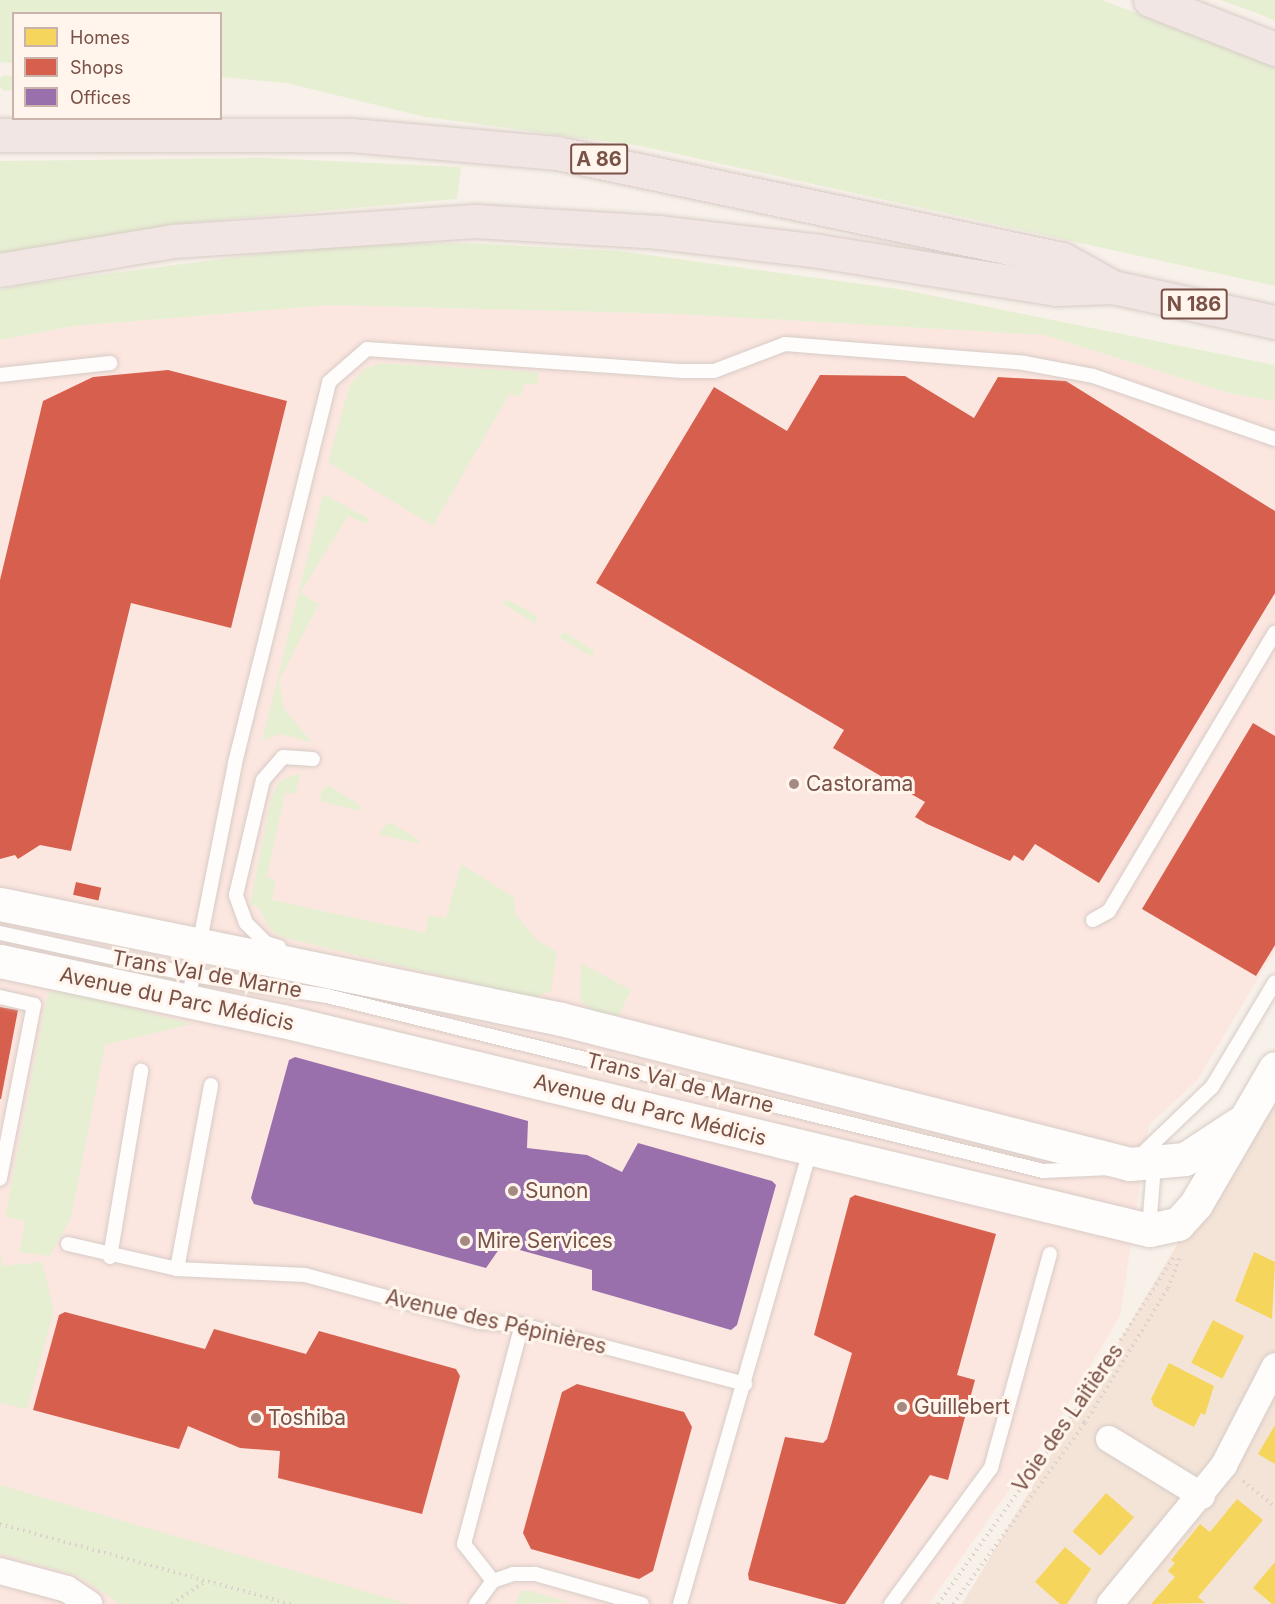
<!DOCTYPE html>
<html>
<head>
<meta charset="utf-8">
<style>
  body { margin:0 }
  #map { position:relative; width:1275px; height:1604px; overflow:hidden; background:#f8f1ea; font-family:Inter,sans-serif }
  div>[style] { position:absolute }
  .residential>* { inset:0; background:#f4e4d8 }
  .commercial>* { inset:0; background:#fce6e0 }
  .green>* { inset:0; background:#e7efd3 }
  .round { border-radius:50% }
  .homes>* { inset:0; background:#f6d55c; transform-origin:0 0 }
  .shops>* { inset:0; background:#d6604d; transform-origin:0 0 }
  .offices>* { inset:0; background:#9970ab }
  .path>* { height:4px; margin-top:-2px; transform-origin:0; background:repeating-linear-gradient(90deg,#dcd0cc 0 1.5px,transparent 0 6px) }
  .roads { filter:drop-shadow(0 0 2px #d7ccc6) drop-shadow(0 0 2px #d7ccc6) }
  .lane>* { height:14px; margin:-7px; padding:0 7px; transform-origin:7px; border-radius:7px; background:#fefdfc }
  .street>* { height:26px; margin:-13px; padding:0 13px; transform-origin:13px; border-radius:13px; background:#fefdfc }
  .secondary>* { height:33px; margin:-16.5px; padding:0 16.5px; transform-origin:16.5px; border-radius:16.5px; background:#fefdfc }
  .highway>* { height:33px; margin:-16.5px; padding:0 16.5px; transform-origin:16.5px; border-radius:16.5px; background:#f2e6e4 }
  .dots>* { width:16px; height:16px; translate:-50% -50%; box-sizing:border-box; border:3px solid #fff5ec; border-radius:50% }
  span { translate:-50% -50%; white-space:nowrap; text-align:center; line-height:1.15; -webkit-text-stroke:6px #fff5ec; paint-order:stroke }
  .shield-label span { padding:2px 4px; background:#fff5ec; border:2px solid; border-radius:4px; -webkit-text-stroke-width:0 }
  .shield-label { font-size:20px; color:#7a5147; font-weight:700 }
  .poi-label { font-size:21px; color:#7a5147 }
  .left { translate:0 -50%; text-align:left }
  .street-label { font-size:21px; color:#7a5147 }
  .legend { position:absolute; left:12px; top:12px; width:210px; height:108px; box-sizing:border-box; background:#fff5ec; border:2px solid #cab3aa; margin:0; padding:8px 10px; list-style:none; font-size:18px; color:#7a5147 }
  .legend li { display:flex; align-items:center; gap:12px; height:30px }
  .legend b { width:30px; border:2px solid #cab3aa }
</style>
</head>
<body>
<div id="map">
  <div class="residential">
    <div style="clip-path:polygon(1275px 1081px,1275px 1604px,962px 1604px)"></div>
  </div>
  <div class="commercial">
    <div style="clip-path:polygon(331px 305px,677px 314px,1044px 335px,1232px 394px,1275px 401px,1275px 950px,1197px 1081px,1149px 1125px,1120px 1316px,1059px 1419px,929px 1604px,0 1604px,0 340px,74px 326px)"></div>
  </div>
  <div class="green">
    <div style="clip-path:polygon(0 0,1102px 0,1275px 66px,1275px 286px,641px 146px,425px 117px,287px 83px,221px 77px,220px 14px,14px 14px,13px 63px,0 62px)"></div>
    <div style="clip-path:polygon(1220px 0,1275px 0,1275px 21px,1257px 13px)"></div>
    <div class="round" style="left:-1px;top:75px;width:16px;height:16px"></div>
    <div style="clip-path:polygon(265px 158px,461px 167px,457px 199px,196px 222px,0 253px,0 161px)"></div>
    <div style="clip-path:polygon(467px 243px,620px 251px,905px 290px,1275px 365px,1275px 401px,1232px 394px,1044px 335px,677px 314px,331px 305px,74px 326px,0 340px,0 290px,20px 285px,330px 245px)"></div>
    <div style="clip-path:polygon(380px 363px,538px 372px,538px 384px,525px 384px,520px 397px,510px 393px,433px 526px,328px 462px,350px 384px,366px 368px)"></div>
    <div style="clip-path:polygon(323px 494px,370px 519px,366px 524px,348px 516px,300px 593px,319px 604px,279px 680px,284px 709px,313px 743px,281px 734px,262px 741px)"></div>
    <div style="clip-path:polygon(509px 600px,537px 616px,536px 624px,501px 603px)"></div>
    <div style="clip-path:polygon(565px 632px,594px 651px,593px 657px,558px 637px)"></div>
    <div style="clip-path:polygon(301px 773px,295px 794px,285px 793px,267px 877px,276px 880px,272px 900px,425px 933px,429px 915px,446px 918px,461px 864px,514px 897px,516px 915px,537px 940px,557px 952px,551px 991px,533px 998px,281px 937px,270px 929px,258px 907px,250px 904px,271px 798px,279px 781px)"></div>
    <div style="clip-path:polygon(330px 786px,360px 805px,361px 811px,319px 801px,323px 788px)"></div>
    <div style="clip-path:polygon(389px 822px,418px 839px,419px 844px,378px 834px)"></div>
    <div style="clip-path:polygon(581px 963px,631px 990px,618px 1017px,593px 1012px,580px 1000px)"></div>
    <div style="clip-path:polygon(54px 988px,192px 1024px,105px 1045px,71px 1218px,50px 1256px,19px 1252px,25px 1221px,5px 1217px,47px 997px)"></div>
    <div style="clip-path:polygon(0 1253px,3px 1266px,42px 1262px,54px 1310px,27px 1409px,0 1403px)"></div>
    <div style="clip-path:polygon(0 1485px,405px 1603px,409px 1604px,120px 1604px,78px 1576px,0 1554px)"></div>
    <div style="clip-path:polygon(521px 1591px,530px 1591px,569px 1602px,515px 1604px)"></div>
  </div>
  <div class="homes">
    <div style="clip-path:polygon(1254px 1252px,1275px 1262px,1272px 1319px,1235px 1301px)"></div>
    <div style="left:1213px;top:1320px;width:35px;height:48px;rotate:27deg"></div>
    <div style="clip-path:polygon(1169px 1363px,1214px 1386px,1205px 1415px,1201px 1413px,1194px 1427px,1154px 1406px,1151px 1399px)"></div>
    <div style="clip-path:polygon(1275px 1425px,1275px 1464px,1258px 1454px)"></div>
    <div style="left:1106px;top:1493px;width:37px;height:51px;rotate:41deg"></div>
    <div style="clip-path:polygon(1237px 1499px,1263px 1520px,1198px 1597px,1205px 1603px,1151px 1604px,1175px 1577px,1168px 1571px,1175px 1563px,1171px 1560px,1200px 1524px,1210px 1532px)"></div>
    <div style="clip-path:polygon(1065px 1547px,1091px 1569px,1067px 1604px,1060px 1604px,1035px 1582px)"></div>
    <div style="clip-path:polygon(1275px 1562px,1275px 1604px,1272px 1604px,1253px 1588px)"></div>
  </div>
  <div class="shops">
    <div style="clip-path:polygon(168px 370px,287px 401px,231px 628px,131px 603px,71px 851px,40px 845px,18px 859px,15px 855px,0 859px,0 580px,43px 401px,93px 377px)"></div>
    <div style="clip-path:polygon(820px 375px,905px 376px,974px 418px,998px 377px,1066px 381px,1275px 511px,1275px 593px,1099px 883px,1035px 844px,1023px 861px,1014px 855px,1010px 861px,927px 824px,915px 817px,925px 802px,833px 748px,844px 730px,596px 583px,714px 387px,787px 431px)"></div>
    <div style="clip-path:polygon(1253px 723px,1275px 736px,1275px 945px,1256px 976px,1142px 909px)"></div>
    <div style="left:76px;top:882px;width:26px;height:13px;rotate:13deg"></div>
    <div style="clip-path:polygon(0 1007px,18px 1010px,1px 1099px,0 1099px)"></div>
    <div style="clip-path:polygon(855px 1195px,996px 1234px,957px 1375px,975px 1380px,948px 1480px,930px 1475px,845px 1604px,839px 1604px,749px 1580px,748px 1574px,785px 1437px,823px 1443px,827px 1439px,852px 1353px,814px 1335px,850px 1198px)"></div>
    <div style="clip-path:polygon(65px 1312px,205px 1349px,214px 1329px,306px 1354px,319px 1331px,456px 1369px,460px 1376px,422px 1514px,278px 1478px,280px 1451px,240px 1448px,188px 1426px,179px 1449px,33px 1410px,59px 1315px)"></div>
    <div style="clip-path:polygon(577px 1384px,684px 1412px,692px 1427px,653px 1571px,639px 1579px,531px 1549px,523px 1533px,562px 1392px)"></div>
  </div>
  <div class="offices">
    <div style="clip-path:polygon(295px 1057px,528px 1121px,527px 1148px,587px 1155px,622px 1172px,638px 1143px,772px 1181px,776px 1185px,737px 1325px,731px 1330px,592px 1290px,592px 1270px,502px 1245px,486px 1268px,254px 1204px,251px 1198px,289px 1060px)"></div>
  </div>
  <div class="path">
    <div style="left:1072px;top:1416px;width:16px;rotate:27deg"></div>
    <div style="left:1243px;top:1481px;width:41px;rotate:39.1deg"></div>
    <div style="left:0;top:1524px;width:302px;rotate:15.4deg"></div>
    <div style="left:172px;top:1604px;width:41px;rotate:-34.1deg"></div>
    <div style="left:938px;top:1604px;width:231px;rotate:-54.5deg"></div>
    <div style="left:1072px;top:1416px;width:191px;rotate:-57.4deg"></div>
    <div style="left:953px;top:1604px;width:224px;rotate:-53.9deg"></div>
    <div style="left:1085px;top:1423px;width:158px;rotate:-58.4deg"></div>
    <div style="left:1168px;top:1288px;width:36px;rotate:-69deg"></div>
  </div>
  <div class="roads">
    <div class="lane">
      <div style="left:0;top:375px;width:111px;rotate:-6.2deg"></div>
      <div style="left:1093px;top:920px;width:18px;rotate:-29deg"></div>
      <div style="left:1109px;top:911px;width:324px;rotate:-59.2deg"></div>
      <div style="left:0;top:933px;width:198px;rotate:12.3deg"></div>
      <div style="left:193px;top:975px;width:136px;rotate:8.9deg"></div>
      <div style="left:327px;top:996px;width:737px;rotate:13.73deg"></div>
      <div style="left:1043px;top:1171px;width:67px;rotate:-2.6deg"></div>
      <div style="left:279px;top:947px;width:14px;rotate:-163deg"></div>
      <div style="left:266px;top:943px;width:28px;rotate:-135deg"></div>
      <div style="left:246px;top:923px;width:30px;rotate:-110deg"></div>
      <div style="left:236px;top:895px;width:118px;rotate:-76.8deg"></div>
      <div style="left:263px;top:780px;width:30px;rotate:-49deg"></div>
      <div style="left:283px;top:757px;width:30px;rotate:4deg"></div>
      <div style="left:0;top:997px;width:35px;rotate:13deg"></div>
      <div style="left:34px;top:1005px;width:177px;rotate:101.1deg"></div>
      <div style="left:188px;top:1001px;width:243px;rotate:-78.8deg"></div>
      <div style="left:235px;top:763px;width:392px;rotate:-76.1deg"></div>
      <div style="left:329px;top:382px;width:50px;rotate:-41deg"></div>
      <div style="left:367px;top:349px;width:317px;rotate:4deg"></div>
      <div style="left:683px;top:371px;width:31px"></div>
      <div style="left:714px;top:371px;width:76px;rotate:-20.8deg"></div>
      <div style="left:785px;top:344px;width:240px;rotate:4.5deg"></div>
      <div style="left:1024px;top:363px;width:70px;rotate:10.7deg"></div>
      <div style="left:1093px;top:376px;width:193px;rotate:19.1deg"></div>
      <div style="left:1141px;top:1155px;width:98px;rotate:-43.8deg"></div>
      <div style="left:1212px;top:1087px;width:122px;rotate:-59deg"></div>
      <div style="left:1149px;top:1229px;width:63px;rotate:-85.5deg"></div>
      <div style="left:68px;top:1244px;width:112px;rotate:12.9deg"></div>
      <div style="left:177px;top:1269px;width:128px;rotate:2.7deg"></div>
      <div style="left:305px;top:1275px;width:180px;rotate:15.1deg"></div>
      <div style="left:479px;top:1322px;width:43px;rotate:4deg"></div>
      <div style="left:522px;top:1325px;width:231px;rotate:14.8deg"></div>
      <div style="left:110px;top:1257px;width:189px;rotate:-80.5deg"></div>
      <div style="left:177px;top:1269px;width:187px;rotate:-79.5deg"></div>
      <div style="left:493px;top:1581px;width:47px;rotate:-128.1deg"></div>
      <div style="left:464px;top:1544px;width:227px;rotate:-75.2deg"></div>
      <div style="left:476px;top:1604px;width:29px;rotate:-54deg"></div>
      <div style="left:493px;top:1581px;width:21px;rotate:-19deg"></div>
      <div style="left:513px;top:1574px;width:22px"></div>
      <div style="left:535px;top:1574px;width:111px;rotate:15.7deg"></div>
      <div style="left:680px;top:1604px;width:472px;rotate:-74deg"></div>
      <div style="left:891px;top:1604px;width:169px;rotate:-53.7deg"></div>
      <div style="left:991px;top:1468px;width:222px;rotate:-74.6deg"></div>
    </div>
    <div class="street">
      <div style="left:1109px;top:1439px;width:109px;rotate:31.5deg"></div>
      <div style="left:0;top:1571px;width:69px;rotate:15deg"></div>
      <div style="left:67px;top:1589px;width:27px;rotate:34deg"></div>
      <div style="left:1110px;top:1604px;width:180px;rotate:-50.6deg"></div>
      <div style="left:1224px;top:1465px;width:111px;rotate:-62.7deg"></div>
    </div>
    <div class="secondary">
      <div style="left:0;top:904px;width:573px;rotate:11.58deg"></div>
      <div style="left:561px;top:1019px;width:587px;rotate:14.3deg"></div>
      <div style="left:1130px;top:1164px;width:55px;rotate:-5.2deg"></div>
      <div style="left:1185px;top:1159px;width:64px;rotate:-33.4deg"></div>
      <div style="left:0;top:961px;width:289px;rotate:12deg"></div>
      <div style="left:283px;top:1021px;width:891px;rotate:13.57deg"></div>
      <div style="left:1149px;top:1230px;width:30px;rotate:-12deg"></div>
      <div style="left:1178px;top:1224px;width:27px;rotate:-48deg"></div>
      <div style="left:1196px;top:1204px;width:157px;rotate:-59.8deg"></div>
    </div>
    <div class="highway">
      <div style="left:1150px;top:0;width:134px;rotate:21.4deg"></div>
      <div style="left:0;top:135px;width:351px"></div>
      <div style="left:351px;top:135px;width:207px;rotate:5deg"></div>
      <div style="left:557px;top:153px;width:516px;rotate:11.85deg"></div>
      <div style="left:1062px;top:259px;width:58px;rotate:28.8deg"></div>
      <div style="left:0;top:270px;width:176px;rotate:-9.5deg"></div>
      <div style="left:174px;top:241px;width:302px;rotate:-3.8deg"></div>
      <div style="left:475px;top:221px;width:183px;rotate:3.4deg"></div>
      <div style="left:658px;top:232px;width:162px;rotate:6.7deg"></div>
      <div style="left:819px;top:251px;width:240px;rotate:9.1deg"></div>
      <div style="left:1056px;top:289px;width:57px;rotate:-2deg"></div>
      <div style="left:1113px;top:287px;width:166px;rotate:12.2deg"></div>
    </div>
  </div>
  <div class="dots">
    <div style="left:794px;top:784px;background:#a68980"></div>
    <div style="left:513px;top:1191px;background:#a68980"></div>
    <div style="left:465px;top:1241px;background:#a68980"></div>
    <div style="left:902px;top:1407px;background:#a68980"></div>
    <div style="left:256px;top:1418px;background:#a68980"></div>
  </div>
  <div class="shield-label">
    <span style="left:599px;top:159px">A 86</span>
    <span style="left:1194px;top:304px">N 186</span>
  </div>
  <div class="poi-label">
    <span class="left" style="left:806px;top:784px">Castorama</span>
    <span class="left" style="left:525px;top:1191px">Sunon</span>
    <span class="left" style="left:477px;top:1241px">Mire Services</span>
    <span class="left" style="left:914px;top:1407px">Guillebert</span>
    <span class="left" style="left:268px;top:1418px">Toshiba</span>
  </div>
  <div class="street-label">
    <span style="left:207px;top:974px;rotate:10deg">Trans Val de Marne</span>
    <span style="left:177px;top:999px;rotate:12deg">Avenue du Parc Médicis</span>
    <span style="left:680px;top:1083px;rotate:14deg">Trans Val de Marne</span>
    <span style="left:650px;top:1110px;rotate:14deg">Avenue du Parc Médicis</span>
    <span style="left:496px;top:1322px;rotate:13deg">Avenue des Pépinières</span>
    <span style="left:1068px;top:1418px;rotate:-55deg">Voie des Laitières</span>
  </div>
  <ul class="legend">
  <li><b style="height:16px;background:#f6d55c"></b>Homes</li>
  <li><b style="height:16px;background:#d6604d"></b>Shops</li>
  <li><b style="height:16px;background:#9970ab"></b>Offices</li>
  </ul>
</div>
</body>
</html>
